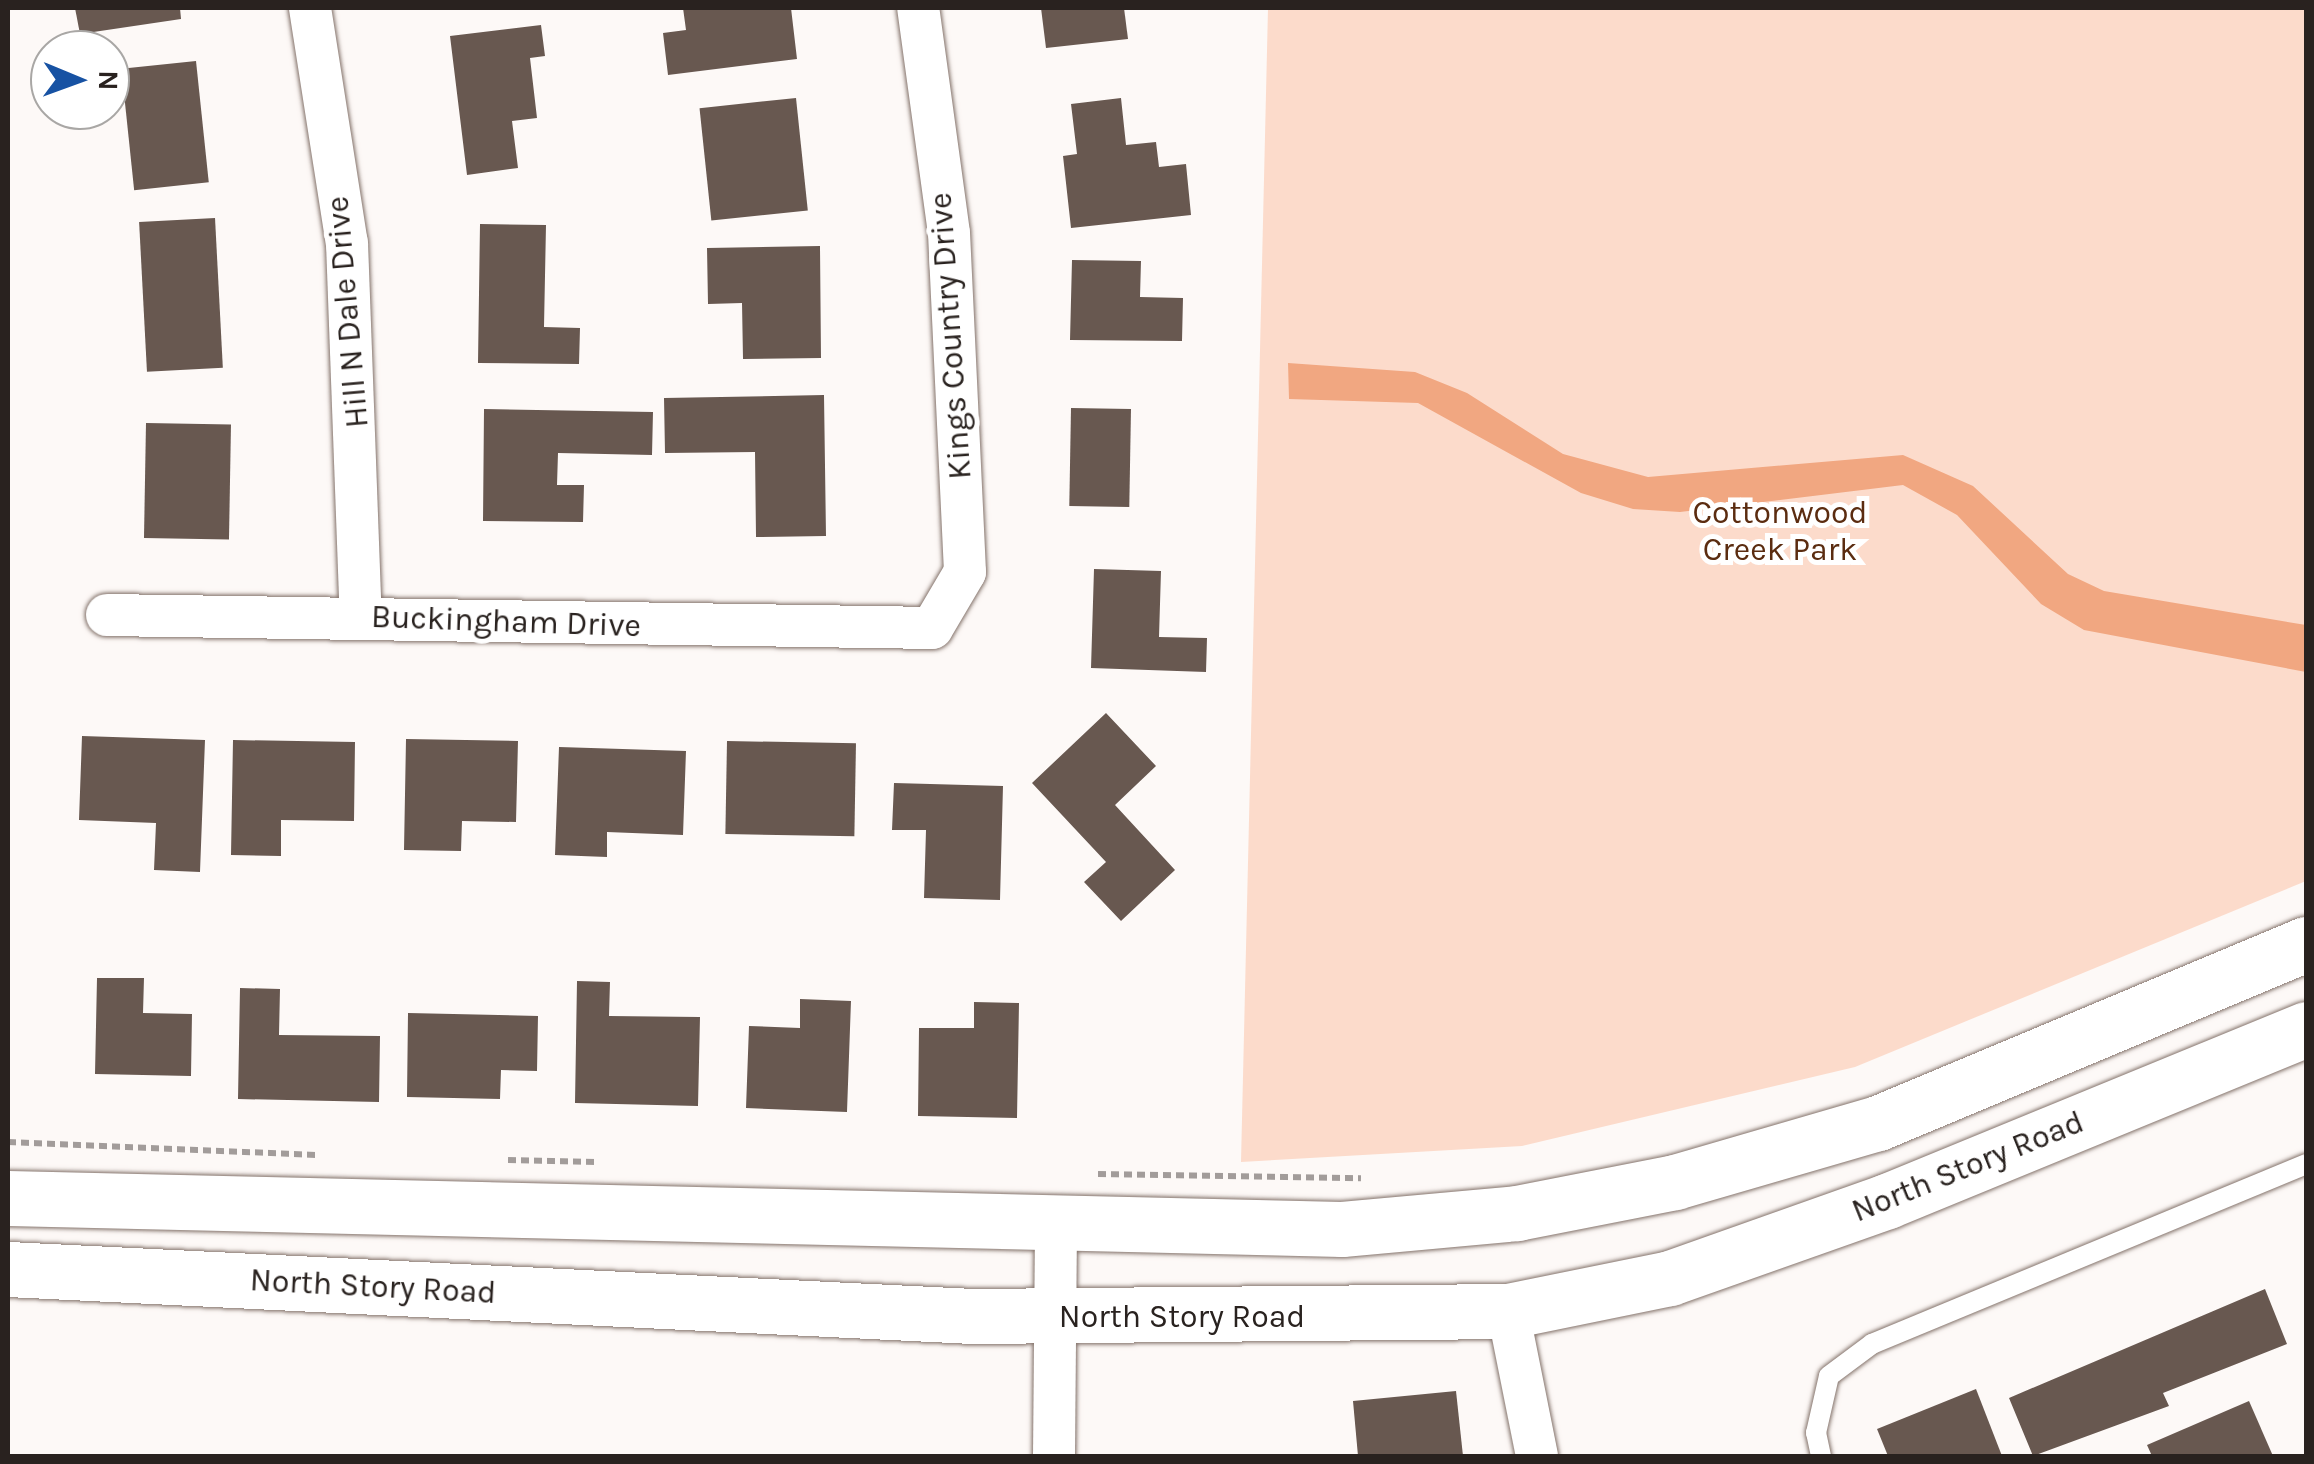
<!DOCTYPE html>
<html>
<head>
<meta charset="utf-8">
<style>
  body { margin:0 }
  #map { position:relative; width:2314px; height:1464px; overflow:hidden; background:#fdf9f7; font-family:Karla,sans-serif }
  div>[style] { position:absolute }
  .green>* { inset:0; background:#fcdbcb }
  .water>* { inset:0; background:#f1a781 }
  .building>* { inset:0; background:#685850; transform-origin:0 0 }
  .path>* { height:6px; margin-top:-3px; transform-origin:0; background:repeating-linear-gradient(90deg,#a29c9a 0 8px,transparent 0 13px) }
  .roads { filter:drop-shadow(0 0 2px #84736b) drop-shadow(0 0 2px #84736b) }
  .service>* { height:20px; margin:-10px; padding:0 10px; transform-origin:10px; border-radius:10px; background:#fff }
  .minor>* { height:42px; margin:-21px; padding:0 21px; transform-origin:21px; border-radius:21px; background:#fff }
  .secondary>* { height:55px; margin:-27.5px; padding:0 27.5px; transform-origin:27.5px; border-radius:27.5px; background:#fff }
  span { translate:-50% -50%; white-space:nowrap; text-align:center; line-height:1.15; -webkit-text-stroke:10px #fff; paint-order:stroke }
  .street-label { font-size:32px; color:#29221f }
  .park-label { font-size:32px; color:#5b2c10 }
  .frame { position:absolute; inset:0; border:10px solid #29221f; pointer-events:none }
  .north { position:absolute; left:30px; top:30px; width:100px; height:100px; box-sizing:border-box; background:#fff; border:2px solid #a9a7a5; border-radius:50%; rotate:91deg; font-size:28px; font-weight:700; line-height:40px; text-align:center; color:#29221f }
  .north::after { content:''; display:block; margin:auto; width:35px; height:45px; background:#1752a3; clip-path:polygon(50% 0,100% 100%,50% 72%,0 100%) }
</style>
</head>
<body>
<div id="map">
  <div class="green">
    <div style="clip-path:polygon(1268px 8px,2306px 8px,2306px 881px,1855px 1067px,1522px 1146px,1241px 1162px)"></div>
  </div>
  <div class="water">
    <div style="clip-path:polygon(1288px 363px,1415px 372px,1467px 393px,1563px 454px,1648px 477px,1903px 455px,1973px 486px,2068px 574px,2104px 591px,2306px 625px,2306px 672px,2084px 630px,2041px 604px,1957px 515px,1903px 485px,1680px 512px,1633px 509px,1581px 493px,1418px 403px,1289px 399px)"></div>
  </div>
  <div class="building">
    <div style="clip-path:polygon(75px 8px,180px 8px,181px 19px,80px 34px)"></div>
    <div style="clip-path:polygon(683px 8px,791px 8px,797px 59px,668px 75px,663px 33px,686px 30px)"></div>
    <div style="clip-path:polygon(1041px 8px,1124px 8px,1128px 39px,1046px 48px)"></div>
    <div style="clip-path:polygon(541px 25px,545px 56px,530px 58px,537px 118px,512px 121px,518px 168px,467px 175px,450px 36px)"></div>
    <div style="left:196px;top:61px;width:122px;height:75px;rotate:84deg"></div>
    <div style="left:796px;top:98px;width:113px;height:97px;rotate:84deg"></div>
    <div style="clip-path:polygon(1121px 98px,1126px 145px,1156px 142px,1159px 167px,1186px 164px,1191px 215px,1071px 228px,1063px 156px,1077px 154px,1071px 104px)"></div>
    <div style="left:215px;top:218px;width:150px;height:76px;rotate:87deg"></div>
    <div style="clip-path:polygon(480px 224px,546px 225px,544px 327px,580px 328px,579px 364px,478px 363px)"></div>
    <div style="clip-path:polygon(820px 246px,821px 358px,743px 359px,742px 303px,708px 304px,707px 248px)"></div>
    <div style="clip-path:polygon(1072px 260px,1141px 261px,1140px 297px,1183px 298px,1182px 341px,1070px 340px)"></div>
    <div style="clip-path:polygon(824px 395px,826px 536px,756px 537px,755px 452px,665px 453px,664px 398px)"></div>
    <div style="left:1071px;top:408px;width:60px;height:98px;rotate:1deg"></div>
    <div style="clip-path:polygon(484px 409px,653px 412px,652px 455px,558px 453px,557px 485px,584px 485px,583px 522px,483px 521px)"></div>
    <div style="left:146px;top:423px;width:85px;height:115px;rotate:1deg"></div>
    <div style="clip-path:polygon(1094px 569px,1161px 571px,1159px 637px,1207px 638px,1206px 672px,1091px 668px)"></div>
    <div style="clip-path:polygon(1106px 713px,1156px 766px,1115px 805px,1175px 870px,1121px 921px,1084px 882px,1106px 862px,1032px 783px)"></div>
    <div style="clip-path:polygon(82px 736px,205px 740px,200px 872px,154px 870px,156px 823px,79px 820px)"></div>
    <div style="clip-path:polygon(406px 739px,518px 741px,516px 822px,462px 821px,461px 851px,404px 850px)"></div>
    <div style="clip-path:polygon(233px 740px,355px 742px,354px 821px,281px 820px,281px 856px,231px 855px)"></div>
    <div style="left:727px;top:741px;width:129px;height:93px;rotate:1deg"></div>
    <div style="clip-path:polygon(559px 747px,686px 751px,683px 835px,607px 832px,607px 857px,555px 855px)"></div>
    <div style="clip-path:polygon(894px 783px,1003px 786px,1000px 900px,924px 898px,926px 830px,892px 830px)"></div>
    <div style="clip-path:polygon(97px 978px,144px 978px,143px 1013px,192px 1014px,191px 1076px,95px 1074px)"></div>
    <div style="clip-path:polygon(577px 981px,610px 982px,609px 1016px,700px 1017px,698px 1106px,575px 1103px)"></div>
    <div style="clip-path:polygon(240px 988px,280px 989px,279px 1035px,380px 1036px,379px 1102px,238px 1099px)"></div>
    <div style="clip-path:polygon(800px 999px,851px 1001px,847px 1112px,746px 1108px,749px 1026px,800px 1028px)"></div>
    <div style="clip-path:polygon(974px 1002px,1019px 1003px,1017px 1118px,918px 1116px,919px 1028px,974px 1028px)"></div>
    <div style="clip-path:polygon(408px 1013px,538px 1016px,537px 1071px,501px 1070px,500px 1099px,407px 1097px)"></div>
    <div style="clip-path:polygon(2265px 1289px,2287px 1344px,2163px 1393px,2169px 1406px,2033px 1456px,2009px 1398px)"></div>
    <div style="clip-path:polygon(1976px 1389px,2002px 1456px,1888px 1456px,1877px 1429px)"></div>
    <div style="clip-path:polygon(1456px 1391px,1463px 1456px,1358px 1456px,1353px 1401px)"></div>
    <div style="clip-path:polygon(2249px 1401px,2273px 1456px,2152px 1456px,2147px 1445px)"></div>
  </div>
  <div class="path">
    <div style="left:8px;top:1142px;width:308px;rotate:2.4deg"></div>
    <div style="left:508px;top:1160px;width:88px;rotate:1.3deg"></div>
    <div style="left:1098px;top:1174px;width:263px;rotate:0.9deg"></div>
  </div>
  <div class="roads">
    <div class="service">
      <div style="left:1821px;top:1456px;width:24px;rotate:-102deg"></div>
      <div style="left:1816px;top:1433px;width:58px;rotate:-77.2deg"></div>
      <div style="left:1829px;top:1376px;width:54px;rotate:-36.7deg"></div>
      <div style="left:1872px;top:1344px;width:470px;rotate:-22.5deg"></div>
    </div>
    <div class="minor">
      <div style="left:310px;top:8px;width:238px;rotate:81.1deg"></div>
      <div style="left:347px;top:243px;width:375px;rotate:87.9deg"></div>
      <div style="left:107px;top:615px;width:825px;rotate:0.9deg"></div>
      <div style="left:932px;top:628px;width:65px;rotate:-59.5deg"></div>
      <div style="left:965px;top:572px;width:339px;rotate:-92.7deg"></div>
      <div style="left:949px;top:233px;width:227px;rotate:-97.8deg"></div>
      <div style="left:1508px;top:1311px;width:148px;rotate:78.7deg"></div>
      <div style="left:1054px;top:1456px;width:231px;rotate:-89.5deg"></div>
    </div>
    <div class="secondary">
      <div style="left:8px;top:1198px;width:1334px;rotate:1.33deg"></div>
      <div style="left:1342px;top:1229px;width:176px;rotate:-5.2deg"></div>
      <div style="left:1517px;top:1213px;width:161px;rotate:-11.1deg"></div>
      <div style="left:1675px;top:1182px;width:211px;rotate:-16.2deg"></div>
      <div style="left:1878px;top:1123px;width:464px;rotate:-22.7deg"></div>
      <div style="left:8px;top:1269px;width:965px;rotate:2.79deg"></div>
      <div style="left:972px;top:1316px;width:536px;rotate:-0.53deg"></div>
      <div style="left:1508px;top:1311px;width:165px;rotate:-11.5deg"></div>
      <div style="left:1670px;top:1278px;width:230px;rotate:-19.5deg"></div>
      <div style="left:1887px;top:1201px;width:453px;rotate:-22.3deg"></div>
    </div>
  </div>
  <div class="street-label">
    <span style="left:348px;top:312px;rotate:-95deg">Hill N Dale Drive</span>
    <span style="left:951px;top:336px;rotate:-94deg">Kings Country Drive</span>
    <span style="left:506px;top:622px;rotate:2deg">Buckingham Drive</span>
    <span style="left:1968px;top:1167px;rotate:-22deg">North Story Road</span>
    <span style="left:373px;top:1287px;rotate:3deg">North Story Road</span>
    <span style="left:1182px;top:1317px">North Story Road</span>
  </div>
  <div class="park-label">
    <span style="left:1780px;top:532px">Cottonwood<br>Creek Park</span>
  </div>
  <div class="frame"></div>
  <div class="north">N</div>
</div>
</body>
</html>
